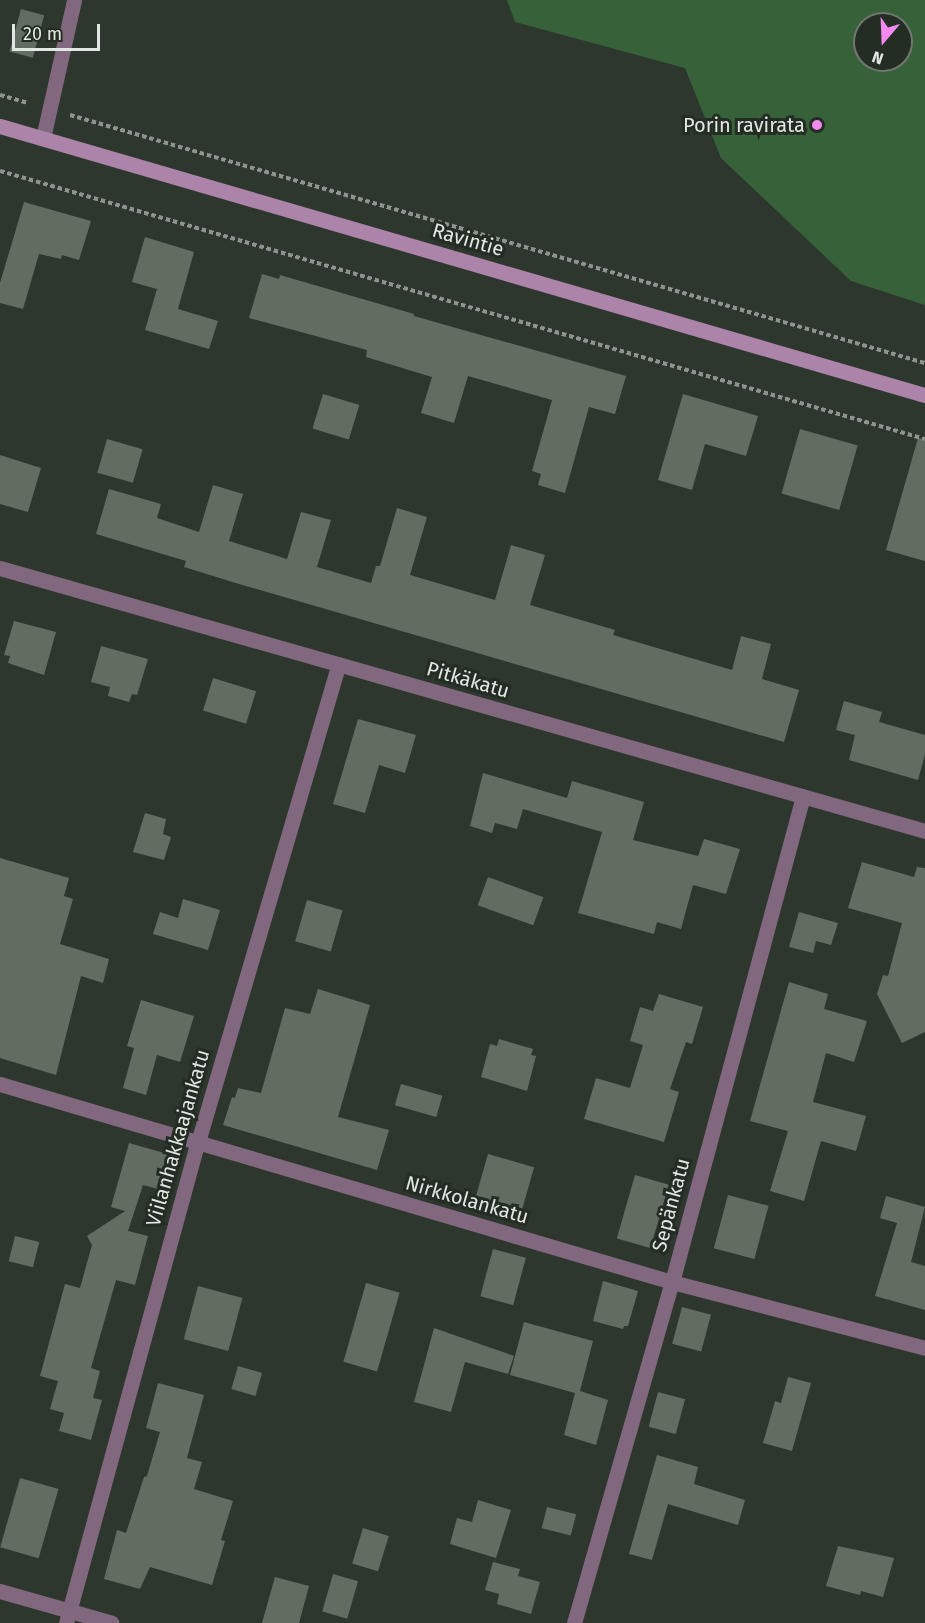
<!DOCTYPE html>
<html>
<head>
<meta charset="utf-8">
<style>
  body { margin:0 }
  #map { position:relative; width:925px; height:1623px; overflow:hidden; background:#2e372e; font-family:"Fira Sans",sans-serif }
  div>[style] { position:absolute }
  .green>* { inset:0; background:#376239 }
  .building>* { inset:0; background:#626d62; transform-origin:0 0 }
  .path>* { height:4px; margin-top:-2px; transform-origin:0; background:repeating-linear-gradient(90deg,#8e958e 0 4.5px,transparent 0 7.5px) }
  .minor>* { height:15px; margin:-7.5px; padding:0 7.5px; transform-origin:7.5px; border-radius:7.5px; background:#82687f }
  .secondary>* { height:15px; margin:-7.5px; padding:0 7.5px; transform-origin:7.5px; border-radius:7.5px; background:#ad84a9 }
  .dots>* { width:16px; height:16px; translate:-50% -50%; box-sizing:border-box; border:3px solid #242d24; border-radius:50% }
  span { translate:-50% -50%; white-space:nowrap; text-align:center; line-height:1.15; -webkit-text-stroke:6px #242d24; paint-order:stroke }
  .poi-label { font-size:20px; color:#e1e7e1 }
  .right { translate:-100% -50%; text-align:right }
  .street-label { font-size:20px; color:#e1e7e1 }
  .north { position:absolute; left:853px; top:12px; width:60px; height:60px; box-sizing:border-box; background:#242d24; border:2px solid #707770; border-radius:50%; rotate:199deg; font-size:16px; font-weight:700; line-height:24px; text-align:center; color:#e1e7e1 }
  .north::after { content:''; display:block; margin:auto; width:21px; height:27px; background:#f489ef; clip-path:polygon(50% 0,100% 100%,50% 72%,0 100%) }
  .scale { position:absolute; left:12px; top:24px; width:88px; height:27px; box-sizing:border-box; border:3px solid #e1e7e1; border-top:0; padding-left:8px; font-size:18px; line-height:21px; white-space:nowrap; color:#e1e7e1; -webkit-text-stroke:4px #242d24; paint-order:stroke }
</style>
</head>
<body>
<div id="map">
  <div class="green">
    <div style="clip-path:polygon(evenodd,507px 0,925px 0,925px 305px,851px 281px,721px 158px,685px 68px,515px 22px,507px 0,865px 24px,901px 24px,901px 60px,865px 60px,865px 24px)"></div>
  </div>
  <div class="building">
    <div style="left:21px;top:9px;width:24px;height:44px;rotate:15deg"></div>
    <div style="clip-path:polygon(24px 202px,91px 221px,79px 260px,62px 255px,61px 259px,39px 254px,23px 309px,0 303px,0 283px)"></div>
    <div style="clip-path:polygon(145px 237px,194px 252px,178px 309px,218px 321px,209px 349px,145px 330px,157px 289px,132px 282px)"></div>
    <div style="clip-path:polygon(262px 274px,279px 279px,280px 275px,414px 314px,414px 316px,626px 376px,615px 414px,589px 407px,565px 493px,538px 485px,541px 474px,532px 471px,552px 400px,468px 376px,454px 423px,421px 413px,432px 377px,366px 357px,367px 350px,249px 318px)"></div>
    <div style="left:323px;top:394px;width:38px;height:36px;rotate:17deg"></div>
    <div style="clip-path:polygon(683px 394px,758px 416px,746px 456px,705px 444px,692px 490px,658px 480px)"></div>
    <div style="left:800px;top:429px;width:60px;height:67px;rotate:16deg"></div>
    <div style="clip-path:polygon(918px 438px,925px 439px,925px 561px,886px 550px)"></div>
    <div style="left:107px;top:439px;width:37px;height:35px;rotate:16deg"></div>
    <div style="clip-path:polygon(0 455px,41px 468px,28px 512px,0 504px)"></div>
    <div style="clip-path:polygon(213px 485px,243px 494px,229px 541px,287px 559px,301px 512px,331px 520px,317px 567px,371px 583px,376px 566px,380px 566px,397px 508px,427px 517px,410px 575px,495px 600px,511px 545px,545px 555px,530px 605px,615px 630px,613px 635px,732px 670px,741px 636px,771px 644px,762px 679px,799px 690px,784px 742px,239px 584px,184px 567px,186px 561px,96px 534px,109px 489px,161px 504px,157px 518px,199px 532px)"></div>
    <div style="clip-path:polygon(14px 621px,56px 632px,44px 675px,8px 663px,10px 656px,4px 655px)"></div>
    <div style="clip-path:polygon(101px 646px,148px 659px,137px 695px,132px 694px,129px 702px,108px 696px,110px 687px,91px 682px)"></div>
    <div style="left:213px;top:678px;width:45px;height:34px;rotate:17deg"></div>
    <div style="clip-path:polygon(844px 701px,882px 712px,879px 722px,925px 735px,925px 754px,918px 780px,849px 760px,855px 735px,836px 730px)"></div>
    <div style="clip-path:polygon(358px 719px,416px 735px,405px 773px,379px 765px,365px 813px,333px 804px)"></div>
    <div style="clip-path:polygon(483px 773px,567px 798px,572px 781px,644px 802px,633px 840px,698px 856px,704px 839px,740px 849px,726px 894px,693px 885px,681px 929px,657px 922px,654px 934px,578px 913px,602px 832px,523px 809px,517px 829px,495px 823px,492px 833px,470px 826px)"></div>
    <div style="clip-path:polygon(145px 813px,166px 819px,163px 834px,171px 837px,164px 860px,133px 852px)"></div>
    <div style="clip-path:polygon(0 858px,69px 878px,64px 896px,73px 899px,60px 944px,109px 959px,103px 983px,81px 976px,56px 1075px,0 1058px)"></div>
    <div style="clip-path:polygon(862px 862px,914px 877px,917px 867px,925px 868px,925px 1032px,902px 1043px,877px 994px,883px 975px,888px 976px,902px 923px,848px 908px)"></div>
    <div style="left:488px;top:877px;width:59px;height:30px;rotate:20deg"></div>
    <div style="clip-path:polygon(183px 899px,220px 910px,208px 950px,153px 934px,160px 912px,178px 918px)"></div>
    <div style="left:307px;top:900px;width:37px;height:43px;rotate:16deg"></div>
    <div style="clip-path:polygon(799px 912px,838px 923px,831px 945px,816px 941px,813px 953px,789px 947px)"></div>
    <div style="clip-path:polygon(789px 982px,828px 994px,824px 1009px,867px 1021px,854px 1062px,826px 1053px,813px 1102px,866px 1116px,856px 1151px,821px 1141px,804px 1201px,770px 1191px,788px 1131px,750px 1121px)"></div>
    <div style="clip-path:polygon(318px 989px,370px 1005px,338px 1117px,389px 1130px,377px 1170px,223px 1125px,232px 1097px,235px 1098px,238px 1088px,261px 1093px,285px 1008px,310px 1014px)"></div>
    <div style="clip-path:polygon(659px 994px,703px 1007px,692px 1044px,686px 1042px,670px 1089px,679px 1092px,664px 1142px,584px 1119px,596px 1078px,630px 1088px,643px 1045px,630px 1041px,640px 1007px,653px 1011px)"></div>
    <div style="clip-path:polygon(141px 1000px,194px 1016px,180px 1062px,157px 1055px,146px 1095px,123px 1088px,134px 1048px,127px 1046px)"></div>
    <div style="clip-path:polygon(499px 1039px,533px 1049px,531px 1055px,536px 1056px,527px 1091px,481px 1077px,490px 1044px,497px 1046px)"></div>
    <div style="left:401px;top:1084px;width:43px;height:22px;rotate:16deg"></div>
    <div style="clip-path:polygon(129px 1143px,171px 1155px,162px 1190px,143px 1185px,128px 1231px,148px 1236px,135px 1285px,116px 1280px,91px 1368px,100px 1371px,93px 1398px,102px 1400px,91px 1440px,59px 1431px,64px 1413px,50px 1409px,58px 1381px,40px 1376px,65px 1284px,80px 1288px,92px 1245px,87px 1236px,125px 1211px,111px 1207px)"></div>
    <div style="left:488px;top:1154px;width:48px;height:46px;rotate:16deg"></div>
    <div style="left:635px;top:1175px;width:35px;height:66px;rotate:16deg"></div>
    <div style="left:728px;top:1195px;width:42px;height:55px;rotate:15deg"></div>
    <div style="clip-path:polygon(886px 1196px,925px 1207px,911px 1262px,925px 1266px,925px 1310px,875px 1296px,897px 1223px,880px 1218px)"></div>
    <div style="left:15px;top:1236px;width:25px;height:26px;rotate:14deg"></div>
    <div style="left:493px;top:1249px;width:34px;height:49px;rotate:15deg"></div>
    <div style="clip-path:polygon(603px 1281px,638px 1291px,628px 1326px,624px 1326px,623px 1329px,593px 1321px)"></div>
    <div style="left:366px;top:1283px;width:35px;height:82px;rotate:16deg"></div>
    <div style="left:198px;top:1286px;width:46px;height:55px;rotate:15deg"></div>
    <div style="left:682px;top:1307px;width:30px;height:38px;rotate:15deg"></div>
    <div style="clip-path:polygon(524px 1322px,593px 1341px,580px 1391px,608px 1400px,596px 1445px,564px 1435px,575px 1393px,510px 1375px)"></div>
    <div style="clip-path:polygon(434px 1328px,514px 1356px,508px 1374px,465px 1362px,451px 1412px,414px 1402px)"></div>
    <div style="left:238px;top:1366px;width:25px;height:24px;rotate:16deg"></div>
    <div style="clip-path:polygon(788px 1377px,811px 1383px,792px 1451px,763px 1443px,775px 1401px,781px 1403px)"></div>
    <div style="clip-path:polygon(158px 1383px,204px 1395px,187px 1458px,202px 1462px,194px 1489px,233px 1501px,221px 1540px,225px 1541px,212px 1585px,150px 1567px,140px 1589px,104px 1579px,117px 1530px,126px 1533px,144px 1477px,147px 1476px,160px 1432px,146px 1428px)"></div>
    <div style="left:658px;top:1392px;width:28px;height:36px;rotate:15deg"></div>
    <div style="clip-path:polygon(657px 1455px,698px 1467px,694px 1484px,745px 1500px,738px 1525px,668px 1504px,652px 1560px,629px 1554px)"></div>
    <div style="left:20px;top:1478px;width:40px;height:72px;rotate:16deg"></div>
    <div style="clip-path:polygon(478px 1500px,511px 1510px,496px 1558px,450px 1544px,457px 1518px,472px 1522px)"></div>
    <div style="left:547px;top:1507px;width:30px;height:22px;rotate:14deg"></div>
    <div style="left:363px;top:1528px;width:27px;height:37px;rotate:17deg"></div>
    <div style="clip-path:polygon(838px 1546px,894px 1558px,883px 1597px,861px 1591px,860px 1595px,826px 1586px)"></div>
    <div style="clip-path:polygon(493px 1562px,520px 1569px,518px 1576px,540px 1582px,531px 1614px,497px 1604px,499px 1594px,485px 1590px)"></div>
    <div style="left:333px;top:1574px;width:26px;height:39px;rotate:16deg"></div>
    <div style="clip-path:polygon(275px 1577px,309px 1586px,299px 1623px,262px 1623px)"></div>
  </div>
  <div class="path">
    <div style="left:0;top:95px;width:29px;rotate:16deg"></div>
    <div style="left:70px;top:115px;width:890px;rotate:16.18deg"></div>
    <div style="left:0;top:171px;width:963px;rotate:16.16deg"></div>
  </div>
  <div class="minor">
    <div style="left:43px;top:138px;width:141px;rotate:-77.3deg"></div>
    <div style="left:0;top:568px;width:962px;rotate:15.87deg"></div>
    <div style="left:0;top:1084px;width:701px;rotate:16.42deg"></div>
    <div style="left:672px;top:1282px;width:261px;rotate:14.6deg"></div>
    <div style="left:0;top:1591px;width:116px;rotate:15.9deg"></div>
    <div style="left:66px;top:1623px;width:499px;rotate:-74.7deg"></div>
    <div style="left:198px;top:1142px;width:496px;rotate:-73.6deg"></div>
    <div style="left:574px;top:1623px;width:355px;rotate:-74deg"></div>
    <div style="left:672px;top:1282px;width:503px;rotate:-74.91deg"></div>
  </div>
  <div class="secondary">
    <div style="left:0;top:126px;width:963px;rotate:16.22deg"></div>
  </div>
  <div class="dots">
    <div style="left:817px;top:125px;background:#f489ef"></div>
  </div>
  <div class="poi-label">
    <span class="right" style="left:805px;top:125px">Porin ravirata</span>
  </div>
  <div class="street-label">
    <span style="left:468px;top:240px;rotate:16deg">Ravintie</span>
    <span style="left:468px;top:680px;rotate:16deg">Pitkäkatu</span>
    <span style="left:178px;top:1138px;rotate:-74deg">Viilanhakkaajankatu</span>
    <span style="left:467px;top:1200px;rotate:16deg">Nirkkolankatu</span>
    <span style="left:671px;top:1205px;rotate:-75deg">Sepänkatu</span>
  </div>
  <div class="north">N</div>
  <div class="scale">20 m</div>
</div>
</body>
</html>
